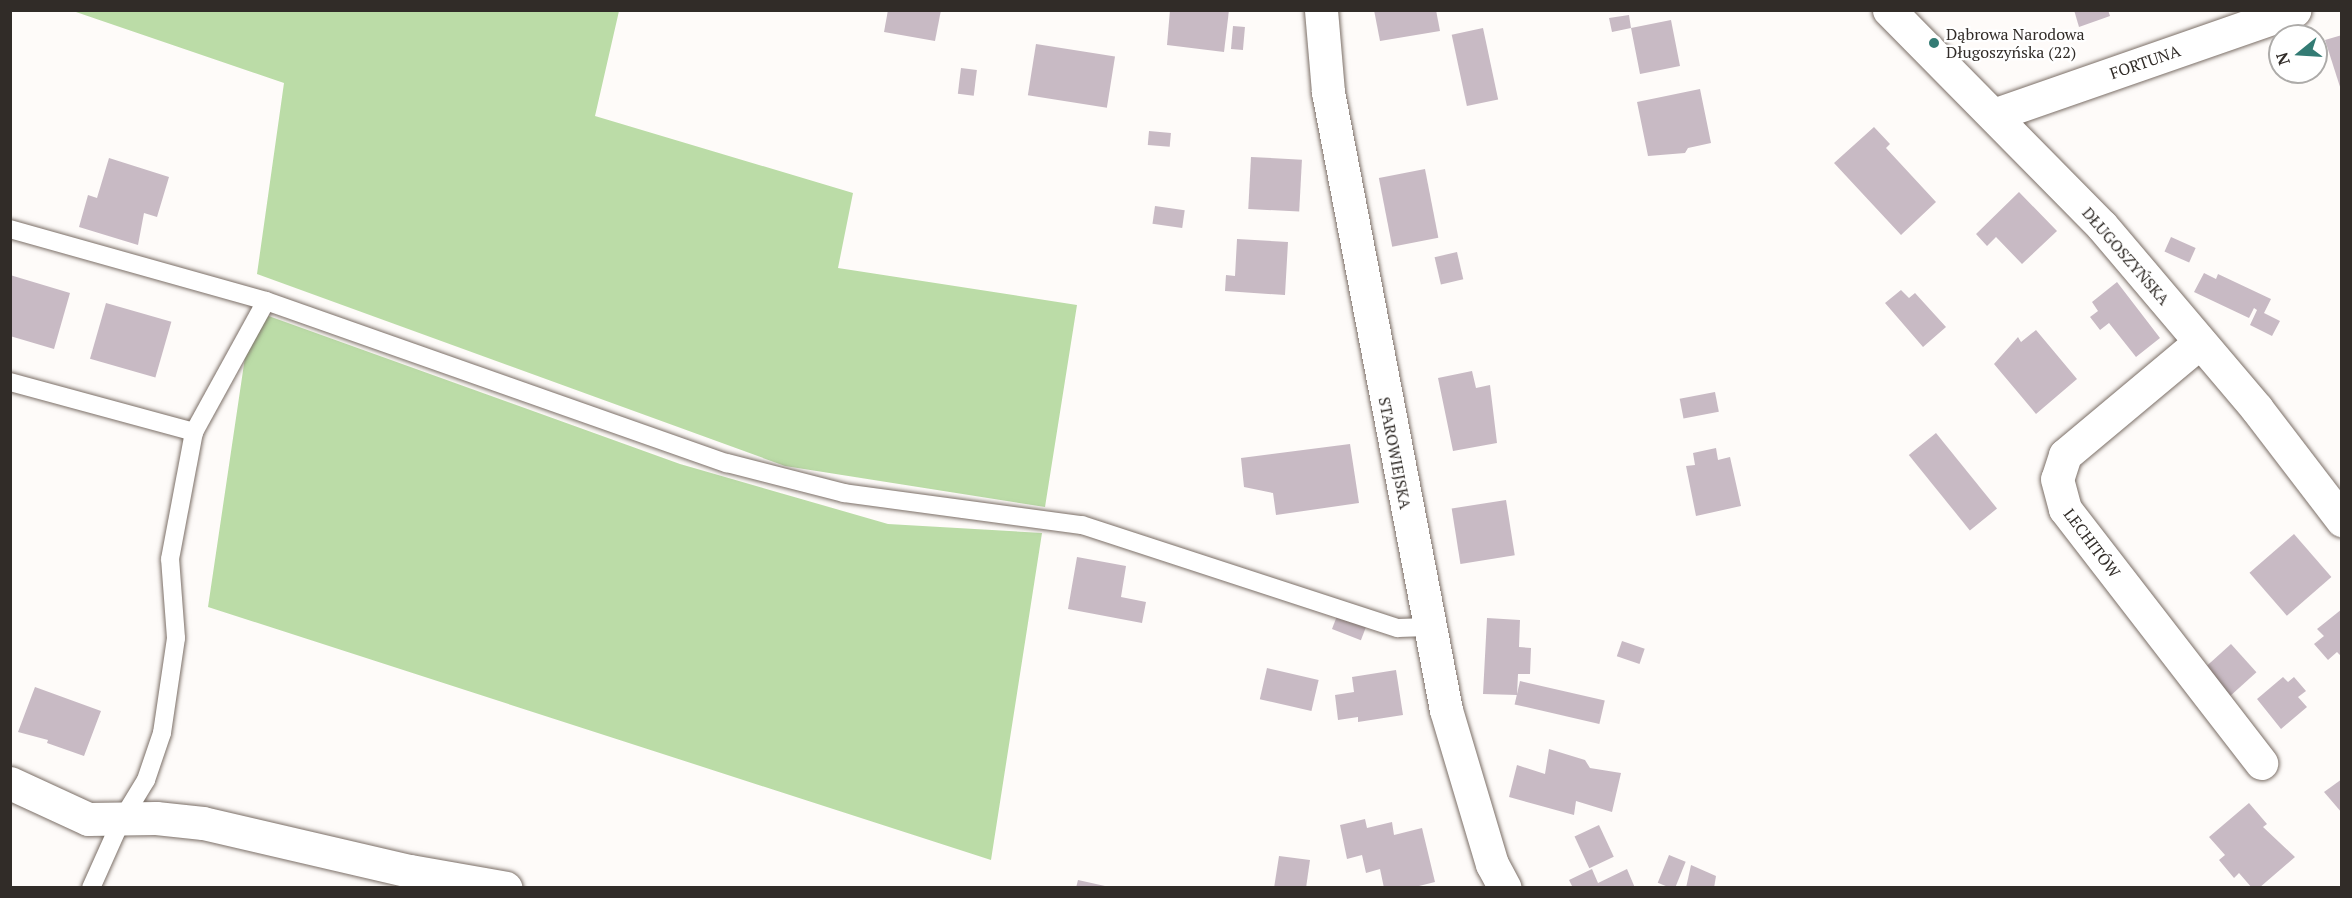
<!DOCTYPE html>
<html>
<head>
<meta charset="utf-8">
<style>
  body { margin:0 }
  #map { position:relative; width:2352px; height:898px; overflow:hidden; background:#fefbf9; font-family:"PT Serif",serif }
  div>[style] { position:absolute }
  .green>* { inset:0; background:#bbdca7 }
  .building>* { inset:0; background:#c8bac4; transform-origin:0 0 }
  .roads { filter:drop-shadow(0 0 2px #7b6f67) drop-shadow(0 0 2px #7b6f67) }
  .service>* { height:18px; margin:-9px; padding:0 9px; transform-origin:9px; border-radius:9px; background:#fff }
  .minor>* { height:33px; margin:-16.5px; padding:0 16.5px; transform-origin:16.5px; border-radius:16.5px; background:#fff }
  .tertiary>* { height:33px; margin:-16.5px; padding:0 16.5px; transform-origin:16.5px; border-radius:16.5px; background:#fff }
  .dots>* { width:16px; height:16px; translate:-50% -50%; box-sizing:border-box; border:3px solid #fff; border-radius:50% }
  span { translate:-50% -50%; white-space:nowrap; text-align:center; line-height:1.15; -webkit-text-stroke:4.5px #fff; paint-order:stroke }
  .poi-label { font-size:16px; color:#312c28 }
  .left { translate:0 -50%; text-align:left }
  .street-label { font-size:16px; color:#312c28 }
  .frame { position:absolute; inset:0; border:12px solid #312c28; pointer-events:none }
  .north { position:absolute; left:2268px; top:24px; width:60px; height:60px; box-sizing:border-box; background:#fff; border:2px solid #adaba9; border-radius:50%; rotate:252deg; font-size:16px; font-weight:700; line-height:24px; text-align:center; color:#312c28 }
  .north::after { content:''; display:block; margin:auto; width:21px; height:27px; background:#337b74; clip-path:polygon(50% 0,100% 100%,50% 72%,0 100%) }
</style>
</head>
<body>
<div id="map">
  <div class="green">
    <div style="clip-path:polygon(73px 11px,619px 11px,595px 116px,853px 193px,838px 268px,1077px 305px,1045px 507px,785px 466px,257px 274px,284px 83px)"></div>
    <div style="clip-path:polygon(252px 310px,680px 464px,888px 524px,1042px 533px,991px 860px,208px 607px)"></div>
  </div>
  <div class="building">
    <div style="clip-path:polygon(888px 10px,941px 10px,935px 41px,884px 32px)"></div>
    <div style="clip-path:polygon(1170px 10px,1229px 10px,1224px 52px,1167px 45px)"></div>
    <div style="clip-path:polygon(1374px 10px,1436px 10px,1440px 31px,1380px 41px)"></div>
    <div style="clip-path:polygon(2074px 10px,2108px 10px,2110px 16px,2079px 27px)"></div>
    <div style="clip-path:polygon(1629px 15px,1631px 28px,1671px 20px,1680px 66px,1640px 74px,1631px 28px,1612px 32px,1609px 18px)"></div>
    <div style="left:1233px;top:26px;width:12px;height:23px;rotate:5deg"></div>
    <div style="left:1483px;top:28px;width:73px;height:32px;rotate:78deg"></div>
    <div style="clip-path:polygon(2342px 35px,2342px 90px,2341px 90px,2325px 40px)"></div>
    <div style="left:1036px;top:44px;width:80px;height:52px;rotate:9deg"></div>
    <div style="left:961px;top:68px;width:16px;height:26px;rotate:7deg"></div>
    <div style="clip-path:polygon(1700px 89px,1711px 143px,1688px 148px,1685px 153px,1648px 156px,1637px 102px)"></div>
    <div style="clip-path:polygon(1874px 127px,1890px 144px,1886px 148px,1936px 202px,1901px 235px,1834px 163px)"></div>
    <div style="left:1149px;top:131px;width:22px;height:14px;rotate:5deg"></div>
    <div style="left:1251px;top:157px;width:51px;height:52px;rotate:3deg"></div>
    <div style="clip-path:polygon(109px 158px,169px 177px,157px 217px,144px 213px,138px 245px,79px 227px,88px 195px,97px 198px)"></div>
    <div style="left:1425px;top:169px;width:70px;height:47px;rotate:79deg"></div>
    <div style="clip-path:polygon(2019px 192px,2057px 231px,2022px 264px,1996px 237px,1987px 246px,1976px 234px)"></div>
    <div style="left:1155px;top:206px;width:30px;height:18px;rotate:8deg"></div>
    <div style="left:2171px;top:237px;width:27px;height:16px;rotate:24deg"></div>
    <div style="clip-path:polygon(1237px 239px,1288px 242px,1285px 295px,1225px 291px,1226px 275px,1235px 276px)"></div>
    <div style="left:1457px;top:252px;width:28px;height:23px;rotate:77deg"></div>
    <div style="clip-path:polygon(2204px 273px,2216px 279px,2218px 274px,2271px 299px,2264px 313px,2280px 321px,2272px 336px,2250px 325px,2257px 310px,2254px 308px,2249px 318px,2194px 292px)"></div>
    <div style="clip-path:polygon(10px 275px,70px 293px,54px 349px,10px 336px)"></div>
    <div style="clip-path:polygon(2117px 282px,2160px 338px,2136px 357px,2109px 323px,2100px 330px,2090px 317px,2098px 311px,2092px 302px)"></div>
    <div style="clip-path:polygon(1901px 290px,1909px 298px,1915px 293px,1946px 327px,1923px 347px,1885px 303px)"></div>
    <div style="left:106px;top:303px;width:68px;height:58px;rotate:16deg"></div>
    <div style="clip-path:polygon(2036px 330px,2077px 379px,2036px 414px,1994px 364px,2018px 337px,2021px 342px)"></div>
    <div style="clip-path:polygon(1472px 371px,1476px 388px,1490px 385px,1497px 443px,1453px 451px,1438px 378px)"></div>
    <div style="left:1715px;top:392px;width:20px;height:36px;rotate:79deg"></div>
    <div style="left:1936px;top:433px;width:97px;height:35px;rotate:51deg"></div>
    <div style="clip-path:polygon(1350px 444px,1359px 503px,1276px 515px,1273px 493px,1244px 487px,1241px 458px)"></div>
    <div style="clip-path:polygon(1716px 448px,1718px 460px,1730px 457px,1741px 506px,1696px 516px,1686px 466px,1695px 465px,1693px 453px)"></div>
    <div style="left:1506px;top:500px;width:56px;height:55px;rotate:81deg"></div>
    <div style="left:2294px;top:534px;width:57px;height:59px;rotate:49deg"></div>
    <div style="clip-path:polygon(1077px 557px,1126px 566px,1121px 597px,1146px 602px,1142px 623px,1068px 609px)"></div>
    <div style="clip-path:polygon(2342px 609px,2342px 657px,2337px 652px,2328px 660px,2314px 644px,2324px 636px,2317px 629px)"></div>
    <div style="left:1337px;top:616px;width:31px;height:14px;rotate:21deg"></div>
    <div style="clip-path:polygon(1487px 618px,1520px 620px,1519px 647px,1531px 648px,1530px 674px,1518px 674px,1517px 695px,1483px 694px)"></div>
    <div style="left:1622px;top:641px;width:24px;height:16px;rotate:19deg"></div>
    <div style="left:2231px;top:644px;width:38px;height:35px;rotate:48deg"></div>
    <div style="left:1267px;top:668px;width:53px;height:32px;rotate:13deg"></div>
    <div style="clip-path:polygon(1396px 670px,1403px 715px,1358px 722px,1358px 717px,1338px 720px,1335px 695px,1354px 692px,1352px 677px)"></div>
    <div style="clip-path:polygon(2283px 677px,2288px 682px,2294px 677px,2306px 691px,2298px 697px,2307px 707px,2281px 729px,2257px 699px)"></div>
    <div style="left:1520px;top:681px;width:87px;height:24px;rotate:13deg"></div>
    <div style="clip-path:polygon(35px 687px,101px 711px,84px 756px,47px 743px,48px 740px,18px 732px)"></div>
    <div style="clip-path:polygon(1549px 749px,1585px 760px,1590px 768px,1621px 773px,1612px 812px,1576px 801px,1574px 815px,1509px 797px,1517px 765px,1545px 774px)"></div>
    <div style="clip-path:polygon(2342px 779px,2342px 813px,2324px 792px)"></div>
    <div style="clip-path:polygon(2249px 803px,2267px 824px,2263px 827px,2295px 857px,2259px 888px,2252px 888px,2239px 873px,2234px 878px,2219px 860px,2225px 855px,2209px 837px)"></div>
    <div style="clip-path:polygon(1365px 819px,1367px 828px,1392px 822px,1394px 835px,1422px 828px,1435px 882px,1411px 888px,1384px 888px,1380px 869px,1366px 873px,1362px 855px,1347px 859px,1340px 825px)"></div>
    <div style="left:1599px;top:825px;width:35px;height:27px;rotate:65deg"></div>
    <div style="left:1669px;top:855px;width:18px;height:30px;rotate:22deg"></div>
    <div style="clip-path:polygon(1279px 856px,1310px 860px,1306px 888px,1274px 888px)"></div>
    <div style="clip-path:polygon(1691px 865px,1716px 876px,1714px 888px,1686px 888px)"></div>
    <div style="clip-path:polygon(1592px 869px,1598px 883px,1627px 869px,1635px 888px,1573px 888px,1569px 880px)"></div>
    <div style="clip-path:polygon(1078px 880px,1105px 886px,1105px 888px,1076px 888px)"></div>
  </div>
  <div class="roads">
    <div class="service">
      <div style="left:10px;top:229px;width:266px;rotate:15.7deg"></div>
      <div style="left:266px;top:301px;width:489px;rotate:19.4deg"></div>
      <div style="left:727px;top:463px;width:121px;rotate:14.4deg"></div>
      <div style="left:844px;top:493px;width:240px;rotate:7.7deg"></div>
      <div style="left:1082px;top:525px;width:332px;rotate:18.1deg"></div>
      <div style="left:1398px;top:628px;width:31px;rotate:-2deg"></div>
      <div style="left:10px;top:382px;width:191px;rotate:15.2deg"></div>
      <div style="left:91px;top:888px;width:73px;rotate:-65.9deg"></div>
      <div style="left:121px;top:821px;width:48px;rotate:-58.6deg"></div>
      <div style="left:146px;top:780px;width:50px;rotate:-71.2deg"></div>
      <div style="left:162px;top:733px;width:96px;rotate:-81.6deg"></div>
      <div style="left:176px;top:638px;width:79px;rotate:-94.3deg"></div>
      <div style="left:170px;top:559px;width:129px;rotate:-79.3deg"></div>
      <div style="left:194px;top:432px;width:149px;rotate:-61.2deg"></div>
    </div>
    <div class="minor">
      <div style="left:1321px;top:10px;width:82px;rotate:85.1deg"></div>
      <div style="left:1328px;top:92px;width:629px;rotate:79.19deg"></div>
      <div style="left:1446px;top:710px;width:161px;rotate:73.4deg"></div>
      <div style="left:1492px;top:864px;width:27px;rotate:62deg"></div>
      <div style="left:1996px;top:114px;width:316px;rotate:-19.2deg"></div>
      <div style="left:2200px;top:342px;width:176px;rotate:140.1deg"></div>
      <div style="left:2065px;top:455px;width:25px;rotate:108deg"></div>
      <div style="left:2057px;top:479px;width:31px;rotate:75deg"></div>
      <div style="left:2065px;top:509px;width:321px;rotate:52.3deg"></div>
      <div style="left:10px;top:783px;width:86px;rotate:24.8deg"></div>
      <div style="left:88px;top:819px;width:68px;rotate:-0.8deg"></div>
      <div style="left:156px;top:818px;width:47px;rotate:6.1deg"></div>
      <div style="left:203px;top:823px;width:212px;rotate:13.1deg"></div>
      <div style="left:410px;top:871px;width:97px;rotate:10deg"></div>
    </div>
    <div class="tertiary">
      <div style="left:1889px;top:10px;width:303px;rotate:45.4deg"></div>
      <div style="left:2102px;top:226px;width:240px;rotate:49.7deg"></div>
      <div style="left:2257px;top:409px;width:140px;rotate:52.6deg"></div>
    </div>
  </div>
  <div class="dots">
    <div style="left:1934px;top:43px;background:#337b74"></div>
  </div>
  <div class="poi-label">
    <span class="left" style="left:1946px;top:43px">Dąbrowa Narodowa<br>Długoszyńska (22)</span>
  </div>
  <div class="street-label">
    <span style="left:2145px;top:62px;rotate:-19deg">FORTUNA</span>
    <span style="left:2126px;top:256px;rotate:49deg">DŁUGOSZYŃSKA</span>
    <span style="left:1395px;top:453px;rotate:79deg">STAROWIEJSKA</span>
    <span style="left:2092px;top:543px;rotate:53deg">LECHITÓW</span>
  </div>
  <div class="frame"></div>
  <div class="north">N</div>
</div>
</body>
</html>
